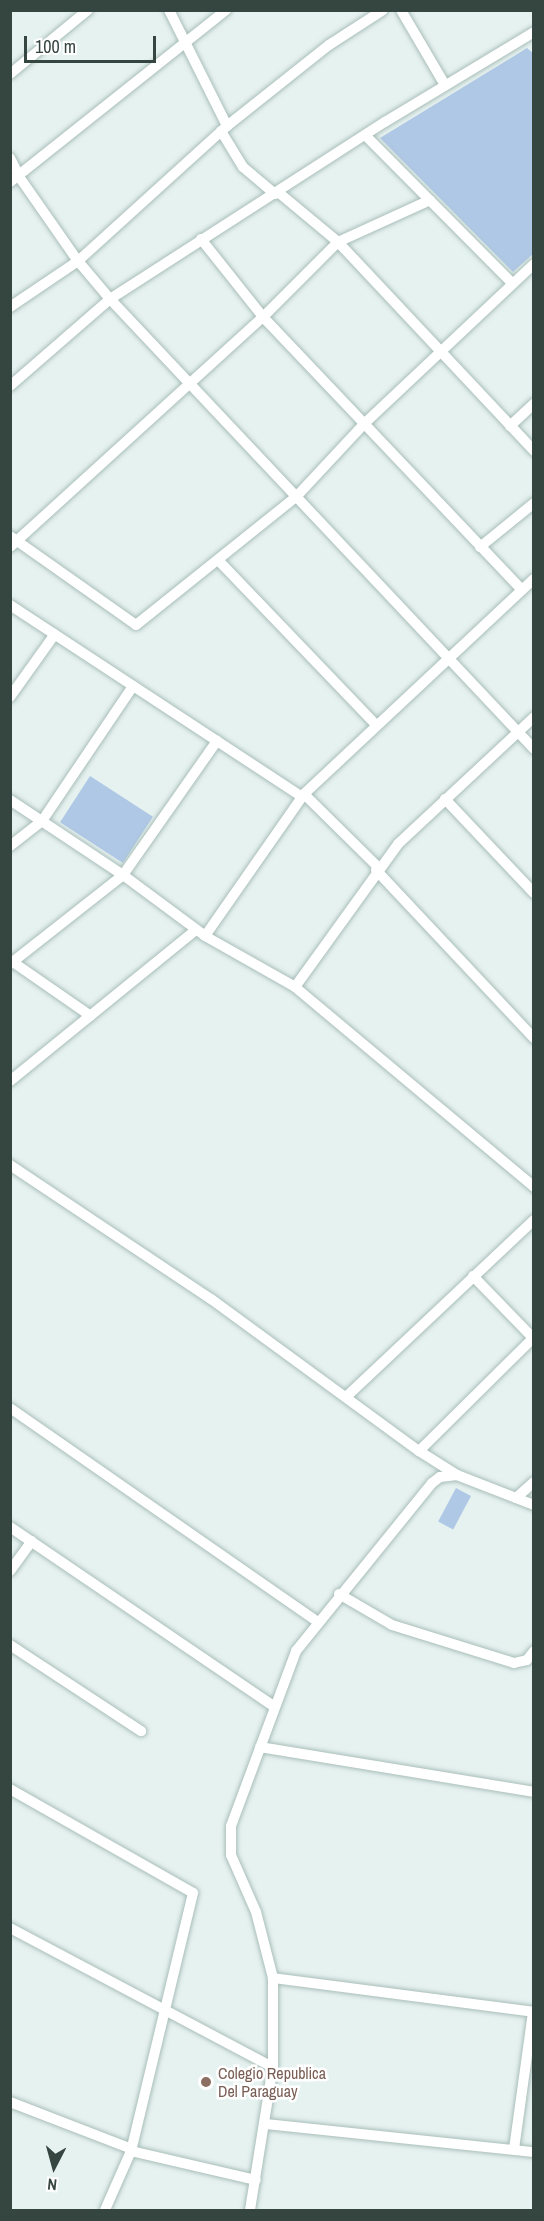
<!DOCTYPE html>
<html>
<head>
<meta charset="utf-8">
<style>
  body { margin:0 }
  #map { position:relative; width:544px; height:2221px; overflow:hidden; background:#e6f2f0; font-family:"Archivo Narrow",sans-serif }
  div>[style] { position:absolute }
  .green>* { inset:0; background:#afc8e6; transform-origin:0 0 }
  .roads { filter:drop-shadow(0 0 2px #a9beb9) drop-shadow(0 0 2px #a9beb9) }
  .minor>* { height:10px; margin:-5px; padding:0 5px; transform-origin:5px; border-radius:5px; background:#fff }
  .dots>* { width:16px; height:16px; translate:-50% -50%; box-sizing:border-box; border:3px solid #fff; border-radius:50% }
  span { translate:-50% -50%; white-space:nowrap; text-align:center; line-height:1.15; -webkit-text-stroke:5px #fff; paint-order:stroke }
  .education-label { font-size:16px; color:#785e54 }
  .left { translate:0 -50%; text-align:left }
  .frame { position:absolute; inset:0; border:12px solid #354540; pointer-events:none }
  .north { position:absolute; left:24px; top:2137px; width:60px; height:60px; -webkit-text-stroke:4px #fff; paint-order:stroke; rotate:186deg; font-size:16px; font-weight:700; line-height:24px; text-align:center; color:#354540 }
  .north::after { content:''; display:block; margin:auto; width:21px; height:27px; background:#354540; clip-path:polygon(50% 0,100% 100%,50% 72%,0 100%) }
  .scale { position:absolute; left:24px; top:36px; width:132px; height:27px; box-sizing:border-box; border:3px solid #354540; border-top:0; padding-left:8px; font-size:18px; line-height:21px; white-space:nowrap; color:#354540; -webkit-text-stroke:4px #fff; paint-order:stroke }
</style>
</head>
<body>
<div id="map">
  <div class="green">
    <div style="clip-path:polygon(527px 48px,534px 54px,533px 254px,513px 272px,380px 138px)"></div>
    <div style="left:90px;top:776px;width:75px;height:55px;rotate:33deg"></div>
    <div style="left:456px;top:1488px;width:17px;height:38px;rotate:28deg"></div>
  </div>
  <div class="roads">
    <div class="minor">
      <div style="left:169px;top:10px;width:130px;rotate:63.4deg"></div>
      <div style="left:401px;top:10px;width:87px;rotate:59.6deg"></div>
      <div style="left:10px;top:74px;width:101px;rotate:-39.4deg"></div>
      <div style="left:221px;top:131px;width:42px;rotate:58.6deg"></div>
      <div style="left:243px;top:167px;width:42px;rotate:40.2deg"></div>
      <div style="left:365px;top:135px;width:209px;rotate:45.2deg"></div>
      <div style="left:10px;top:158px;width:22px;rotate:63deg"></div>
      <div style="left:20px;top:178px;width:101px;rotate:55.1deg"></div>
      <div style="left:78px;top:261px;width:50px;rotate:49.9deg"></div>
      <div style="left:110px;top:299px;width:618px;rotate:46.7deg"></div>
      <div style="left:10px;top:182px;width:276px;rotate:-38.5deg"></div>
      <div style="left:278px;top:192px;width:78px;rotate:39.8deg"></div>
      <div style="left:338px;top:242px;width:287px;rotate:46.8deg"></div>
      <div style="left:201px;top:239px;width:100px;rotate:51.5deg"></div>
      <div style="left:263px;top:317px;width:376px;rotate:46.5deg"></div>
      <div style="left:10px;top:307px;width:82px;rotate:-34.1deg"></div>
      <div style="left:78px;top:261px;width:201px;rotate:-42.2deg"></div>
      <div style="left:227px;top:126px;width:130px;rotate:-38.5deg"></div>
      <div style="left:329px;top:45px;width:64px;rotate:-32.9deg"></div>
      <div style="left:10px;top:386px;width:133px;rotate:-41deg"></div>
      <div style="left:110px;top:299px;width:327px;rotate:-32.8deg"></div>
      <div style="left:385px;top:122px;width:174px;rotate:-31.1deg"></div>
      <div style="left:510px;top:426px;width:33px;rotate:-43deg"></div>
      <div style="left:10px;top:536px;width:154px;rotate:35.2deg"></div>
      <div style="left:136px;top:625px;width:205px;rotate:-38.7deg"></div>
      <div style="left:296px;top:497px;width:100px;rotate:-47deg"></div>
      <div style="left:364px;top:424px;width:233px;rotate:-43.3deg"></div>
      <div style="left:10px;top:547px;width:342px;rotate:-42.3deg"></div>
      <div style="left:263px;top:317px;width:106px;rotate:-45deg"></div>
      <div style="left:338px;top:242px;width:101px;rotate:-24.5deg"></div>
      <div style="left:480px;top:547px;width:70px;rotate:-39.2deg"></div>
      <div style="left:218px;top:560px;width:227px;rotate:46.2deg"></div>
      <div style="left:10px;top:605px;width:349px;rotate:33.3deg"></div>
      <div style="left:10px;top:697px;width:77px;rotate:-54.5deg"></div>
      <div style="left:304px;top:794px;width:104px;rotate:44.6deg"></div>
      <div style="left:445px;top:799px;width:129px;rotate:46.6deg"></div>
      <div style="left:10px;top:800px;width:136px;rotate:33.6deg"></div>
      <div style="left:123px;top:875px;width:102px;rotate:36.6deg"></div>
      <div style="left:205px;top:936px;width:103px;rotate:29.5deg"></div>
      <div style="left:295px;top:987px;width:312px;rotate:39.9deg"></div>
      <div style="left:10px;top:846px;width:41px;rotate:-38deg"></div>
      <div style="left:42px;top:821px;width:163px;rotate:-56deg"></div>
      <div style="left:376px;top:870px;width:231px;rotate:46.8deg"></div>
      <div style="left:205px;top:936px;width:173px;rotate:-55.1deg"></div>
      <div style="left:304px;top:794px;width:315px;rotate:-43.1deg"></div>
      <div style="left:10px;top:960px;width:98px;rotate:34.7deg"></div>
      <div style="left:10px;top:964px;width:144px;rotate:-38.2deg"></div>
      <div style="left:123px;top:875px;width:164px;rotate:-55deg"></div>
      <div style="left:295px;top:987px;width:176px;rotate:-54.2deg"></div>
      <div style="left:398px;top:844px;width:186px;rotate:-43deg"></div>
      <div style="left:10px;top:1081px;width:240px;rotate:-39.1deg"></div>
      <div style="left:10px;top:1165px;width:242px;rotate:33.7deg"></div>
      <div style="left:211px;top:1299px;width:258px;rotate:36.2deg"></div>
      <div style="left:419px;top:1451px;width:45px;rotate:32.3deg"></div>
      <div style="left:457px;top:1475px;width:83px;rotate:21.3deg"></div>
      <div style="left:473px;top:1276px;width:88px;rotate:45.9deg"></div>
      <div style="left:346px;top:1397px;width:258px;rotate:-43.3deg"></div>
      <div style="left:10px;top:1408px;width:375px;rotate:34.8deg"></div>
      <div style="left:419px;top:1451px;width:161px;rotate:-44.7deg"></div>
      <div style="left:516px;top:1498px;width:24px;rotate:-42deg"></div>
      <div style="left:10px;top:1527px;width:318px;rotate:34.2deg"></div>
      <div style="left:10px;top:1571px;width:37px;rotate:-54deg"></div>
      <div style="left:339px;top:1594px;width:61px;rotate:30.3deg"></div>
      <div style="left:392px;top:1625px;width:128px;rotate:17.3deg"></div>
      <div style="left:514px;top:1663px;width:13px;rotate:-13deg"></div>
      <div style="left:527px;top:1660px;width:11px;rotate:-52deg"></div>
      <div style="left:10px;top:1645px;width:157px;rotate:33.3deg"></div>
      <div style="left:260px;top:1747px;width:278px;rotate:9.3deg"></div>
      <div style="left:10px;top:1789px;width:210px;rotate:29.6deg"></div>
      <div style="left:193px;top:1893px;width:265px;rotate:103.5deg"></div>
      <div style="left:131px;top:2151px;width:64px;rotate:113.8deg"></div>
      <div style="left:10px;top:1928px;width:297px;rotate:27.9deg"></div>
      <div style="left:273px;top:1978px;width:263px;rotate:7.4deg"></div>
      <div style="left:10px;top:2102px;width:131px;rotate:21.1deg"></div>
      <div style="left:266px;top:2124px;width:269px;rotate:6deg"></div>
      <div style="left:514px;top:2149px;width:138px;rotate:-82.1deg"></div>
      <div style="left:131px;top:2151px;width:128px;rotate:13.1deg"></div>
      <div style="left:250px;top:2210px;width:145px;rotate:-80.9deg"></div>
      <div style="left:273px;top:2067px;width:89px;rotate:-90deg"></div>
      <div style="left:273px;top:1978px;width:68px;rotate:-104.4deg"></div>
      <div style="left:256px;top:1912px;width:62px;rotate:-113.7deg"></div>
      <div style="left:231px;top:1855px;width:29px;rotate:-90deg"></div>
      <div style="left:231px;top:1826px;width:187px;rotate:-69.6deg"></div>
      <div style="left:296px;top:1651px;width:216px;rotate:-51deg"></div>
      <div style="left:432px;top:1483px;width:10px;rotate:-37deg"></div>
      <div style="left:440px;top:1477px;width:17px;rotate:-7deg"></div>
    </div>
  </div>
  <div class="dots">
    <div style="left:206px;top:2082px;background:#8d6e63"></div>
  </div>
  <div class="education-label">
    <span class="left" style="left:218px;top:2082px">Colegio Republica<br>Del Paraguay</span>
  </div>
  <div class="frame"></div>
  <div class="north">N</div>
  <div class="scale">100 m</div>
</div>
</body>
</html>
